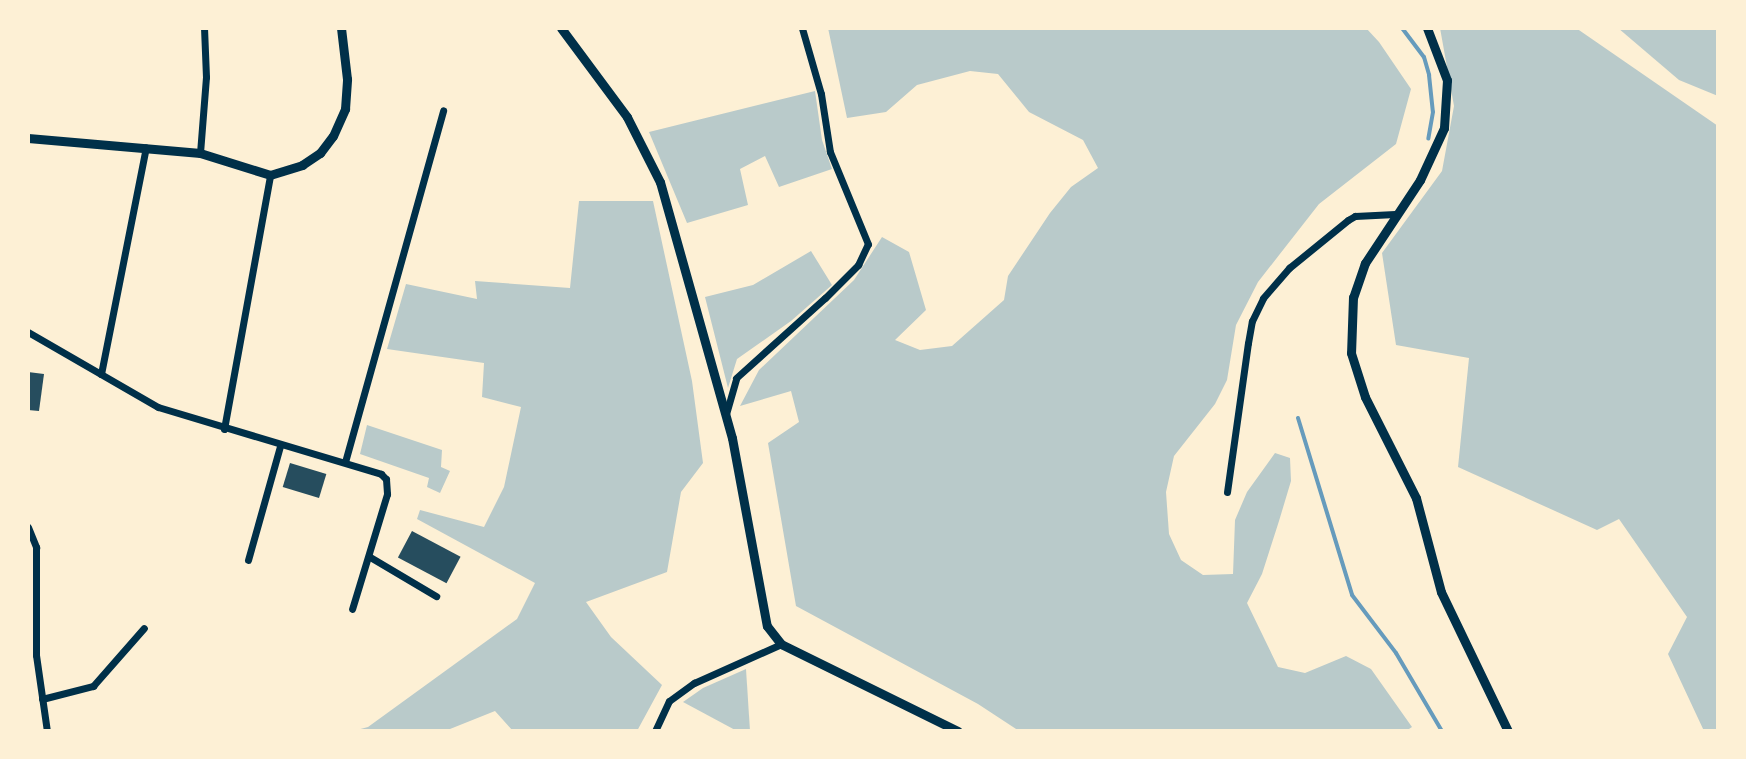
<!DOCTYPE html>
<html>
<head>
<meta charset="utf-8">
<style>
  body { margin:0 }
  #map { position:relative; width:1746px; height:759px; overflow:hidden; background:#fdf0d5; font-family:"PT Sans",sans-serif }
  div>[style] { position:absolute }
  .green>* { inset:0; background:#b9caca }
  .stream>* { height:4px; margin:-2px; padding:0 2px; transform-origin:2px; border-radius:2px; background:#669bbc }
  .building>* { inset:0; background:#264d5e; transform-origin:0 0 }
  .minor>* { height:7px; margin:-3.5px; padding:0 3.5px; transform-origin:3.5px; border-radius:3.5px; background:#003049 }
  .tertiary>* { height:9px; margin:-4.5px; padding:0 4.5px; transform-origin:4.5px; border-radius:4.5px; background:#003049 }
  span { translate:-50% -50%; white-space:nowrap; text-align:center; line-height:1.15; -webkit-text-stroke:6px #fdf0d5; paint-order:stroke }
  .frame { position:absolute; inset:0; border:30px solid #fdf0d5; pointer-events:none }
</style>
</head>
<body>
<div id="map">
  <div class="green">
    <div style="clip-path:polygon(828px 28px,1366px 28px,1379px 42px,1411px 89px,1396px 144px,1319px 204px,1258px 282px,1236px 325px,1227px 380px,1215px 404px,1174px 456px,1166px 492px,1169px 534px,1181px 560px,1203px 575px,1233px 574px,1235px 520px,1247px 492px,1275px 453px,1290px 458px,1291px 481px,1279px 521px,1262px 574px,1247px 603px,1278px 667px,1305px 673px,1346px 656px,1371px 669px,1412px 727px,1406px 731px,1019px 731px,978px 704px,796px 606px,768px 443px,799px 422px,791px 391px,740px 406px,759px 370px,854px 280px,882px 237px,909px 252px,926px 310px,895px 340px,920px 350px,952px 346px,1004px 300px,1008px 276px,1050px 213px,1071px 187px,1098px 168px,1083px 140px,1029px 112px,998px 74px,970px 71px,917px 85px,886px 112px,847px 118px)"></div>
    <div style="clip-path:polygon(1440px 28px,1576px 28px,1718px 126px,1718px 731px,1704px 731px,1668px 654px,1687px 617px,1619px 519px,1597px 530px,1458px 467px,1469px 358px,1396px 345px,1382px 253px,1442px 171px,1454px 106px)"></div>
    <div style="clip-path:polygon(1618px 28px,1718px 28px,1718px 96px,1679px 80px)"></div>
    <div style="clip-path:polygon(815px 91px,822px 140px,832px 169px,779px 187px,765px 156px,740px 169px,748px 205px,687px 223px,649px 132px)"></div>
    <div style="clip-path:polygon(579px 201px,653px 201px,692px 381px,703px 463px,681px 492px,667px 572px,586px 602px,611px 637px,662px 685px,637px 731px,513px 731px,495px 711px,445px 731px,353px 731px,368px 727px,517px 619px,535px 583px,417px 519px,420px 510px,484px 527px,504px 487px,521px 407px,482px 397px,484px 363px,387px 349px,406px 284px,477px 299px,475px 281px,570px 288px)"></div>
    <div style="clip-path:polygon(811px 251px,832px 285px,791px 321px,737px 359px,728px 388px,705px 297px,753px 285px)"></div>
    <div style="clip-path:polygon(367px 425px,442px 450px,441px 467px,450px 471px,440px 493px,427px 487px,429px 478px,360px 454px)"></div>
    <div style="clip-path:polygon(746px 669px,750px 731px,737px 731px,683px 702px,703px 688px)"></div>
  </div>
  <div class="stream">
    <div style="left:1402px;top:28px;width:36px;rotate:53deg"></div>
    <div style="left:1424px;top:57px;width:19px;rotate:74deg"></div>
    <div style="left:1429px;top:75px;width:37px;rotate:84deg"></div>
    <div style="left:1433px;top:112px;width:27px;rotate:100deg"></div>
    <div style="left:1298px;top:418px;width:185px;rotate:73deg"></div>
    <div style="left:1352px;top:595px;width:73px;rotate:52.8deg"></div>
    <div style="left:1396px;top:653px;width:91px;rotate:59.5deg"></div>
  </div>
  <div class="building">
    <div style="clip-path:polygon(28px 372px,44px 374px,39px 411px,28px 410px)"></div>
    <div style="left:290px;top:463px;width:38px;height:25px;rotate:17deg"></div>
    <div style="left:412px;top:531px;width:55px;height:30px;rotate:28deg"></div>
  </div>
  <div class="minor">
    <div style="left:200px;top:153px;width:76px;rotate:-85.5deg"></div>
    <div style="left:206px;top:77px;width:49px;rotate:-92.3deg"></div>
    <div style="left:28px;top:332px;width:150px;rotate:30deg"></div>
    <div style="left:158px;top:407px;width:233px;rotate:16.7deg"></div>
    <div style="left:381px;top:474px;width:7px;rotate:45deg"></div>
    <div style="left:386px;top:479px;width:15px;rotate:86deg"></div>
    <div style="left:387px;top:494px;width:120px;rotate:106.9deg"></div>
    <div style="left:101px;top:374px;width:231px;rotate:-78.8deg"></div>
    <div style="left:726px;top:414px;width:37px;rotate:-74deg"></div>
    <div style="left:736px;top:378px;width:120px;rotate:-42deg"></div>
    <div style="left:825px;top:298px;width:47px;rotate:-45deg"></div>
    <div style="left:858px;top:265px;width:23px;rotate:-65deg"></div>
    <div style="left:868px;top:244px;width:100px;rotate:-112.4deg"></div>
    <div style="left:830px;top:152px;width:59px;rotate:-98.8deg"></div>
    <div style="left:821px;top:94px;width:69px;rotate:-106.1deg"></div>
    <div style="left:224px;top:429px;width:258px;rotate:-79.7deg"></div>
    <div style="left:345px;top:462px;width:365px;rotate:-74.4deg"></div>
    <div style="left:1227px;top:492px;width:150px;rotate:-82deg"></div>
    <div style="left:1248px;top:343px;width:22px;rotate:-80deg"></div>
    <div style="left:1252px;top:321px;width:25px;rotate:-64deg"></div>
    <div style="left:1263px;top:298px;width:40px;rotate:-49deg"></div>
    <div style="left:1289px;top:268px;width:76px;rotate:-39.1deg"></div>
    <div style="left:1348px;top:220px;width:8px;rotate:-30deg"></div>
    <div style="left:1355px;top:216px;width:40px;rotate:-2.9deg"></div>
    <div style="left:28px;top:527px;width:22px;rotate:68deg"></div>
    <div style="left:36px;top:547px;width:108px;rotate:90deg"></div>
    <div style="left:36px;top:655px;width:77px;rotate:81.8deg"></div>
    <div style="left:370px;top:557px;width:77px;rotate:30.6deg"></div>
    <div style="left:248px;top:560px;width:118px;rotate:-74.3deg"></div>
    <div style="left:42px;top:699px;width:53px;rotate:-14.3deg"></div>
    <div style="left:93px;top:686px;width:77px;rotate:-48.7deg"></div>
    <div style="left:655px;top:731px;width:33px;rotate:-65deg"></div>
    <div style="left:669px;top:701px;width:31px;rotate:-36deg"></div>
    <div style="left:694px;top:683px;width:95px;rotate:-24.1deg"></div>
  </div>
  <div class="tertiary">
    <div style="left:561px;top:28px;width:111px;rotate:53.4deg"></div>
    <div style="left:627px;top:117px;width:73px;rotate:63.1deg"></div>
    <div style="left:660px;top:182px;width:266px;rotate:74.3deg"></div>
    <div style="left:732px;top:438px;width:191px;rotate:79.5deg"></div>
    <div style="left:767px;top:626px;width:23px;rotate:52deg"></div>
    <div style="left:781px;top:644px;width:197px;rotate:26.2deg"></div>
    <div style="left:1427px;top:28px;width:56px;rotate:69deg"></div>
    <div style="left:1447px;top:80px;width:48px;rotate:93.6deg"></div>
    <div style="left:1444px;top:128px;width:57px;rotate:114.8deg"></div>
    <div style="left:1420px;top:180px;width:100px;rotate:123.5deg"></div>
    <div style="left:1365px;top:263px;width:36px;rotate:109deg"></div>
    <div style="left:1353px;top:297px;width:56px;rotate:92deg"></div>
    <div style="left:1351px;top:353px;width:46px;rotate:72.3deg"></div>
    <div style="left:1365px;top:397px;width:113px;rotate:63.2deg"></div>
    <div style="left:1416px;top:498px;width:97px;rotate:75.1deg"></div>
    <div style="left:1441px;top:592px;width:154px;rotate:64.3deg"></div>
    <div style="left:28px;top:138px;width:173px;rotate:5deg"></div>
    <div style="left:200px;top:153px;width:73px;rotate:17.4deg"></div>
    <div style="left:270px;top:175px;width:34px;rotate:-17deg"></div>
    <div style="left:302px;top:165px;width:22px;rotate:-34deg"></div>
    <div style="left:320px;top:153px;width:21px;rotate:-53deg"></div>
    <div style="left:333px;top:136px;width:30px;rotate:-66deg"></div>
    <div style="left:345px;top:109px;width:30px;rotate:-86deg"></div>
    <div style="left:347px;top:79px;width:51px;rotate:-96.7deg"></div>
  </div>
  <div class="frame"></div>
</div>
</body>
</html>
